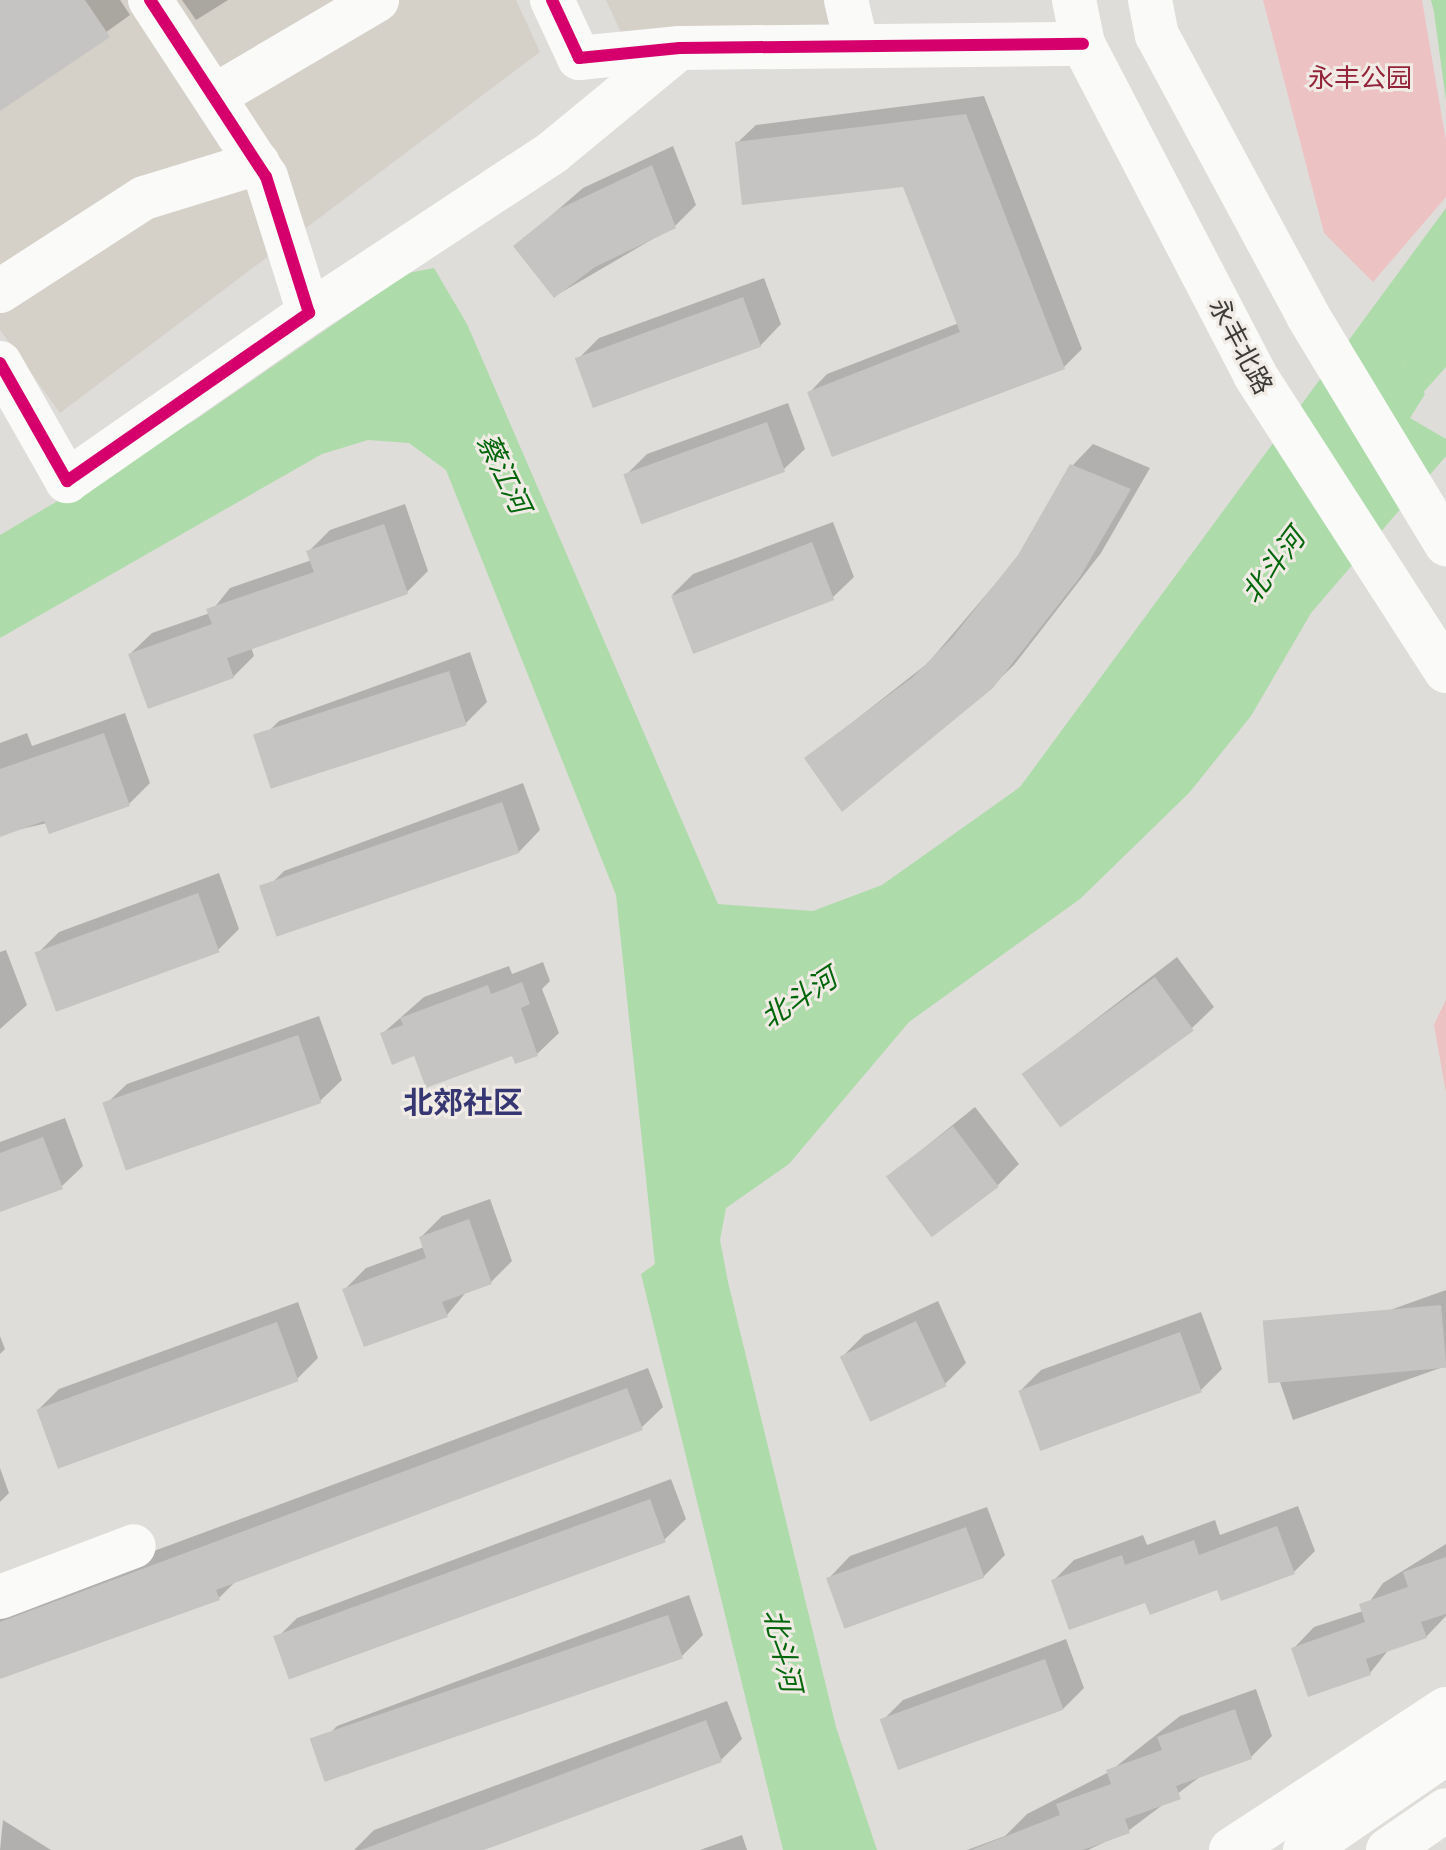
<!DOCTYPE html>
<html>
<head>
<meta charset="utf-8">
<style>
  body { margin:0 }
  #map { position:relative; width:1446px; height:1850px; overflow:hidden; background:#dfddda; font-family:Lato,"Noto Sans SC",sans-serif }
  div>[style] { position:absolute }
  .built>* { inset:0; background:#d5d0c8 }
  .green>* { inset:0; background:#edc2c3 }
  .water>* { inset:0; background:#addba9 }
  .shadow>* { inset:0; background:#0003 }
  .canal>* { height:32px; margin:-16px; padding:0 16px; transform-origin:16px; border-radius:16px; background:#addba9 }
  .building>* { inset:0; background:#c6c4c2; transform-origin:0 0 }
  .minor>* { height:44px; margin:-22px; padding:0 22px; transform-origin:22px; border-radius:22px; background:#fafaf9 }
  .major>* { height:44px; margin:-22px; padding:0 22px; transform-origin:22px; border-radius:22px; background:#fafaf9 }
  .cycleway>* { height:12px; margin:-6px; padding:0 6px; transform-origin:6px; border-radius:6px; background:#d6006c }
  span { translate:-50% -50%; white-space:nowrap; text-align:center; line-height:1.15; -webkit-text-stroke:6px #f0ebe4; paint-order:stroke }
  .park-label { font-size:26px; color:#922338 }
  .street-label { font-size:26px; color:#3d3b38 }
  .water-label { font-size:28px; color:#01660a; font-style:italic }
  .quarter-label { font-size:30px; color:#353672; font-weight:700 }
</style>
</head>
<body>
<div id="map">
  <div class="built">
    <div style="clip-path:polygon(0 0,516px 0,540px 52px,60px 413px,0 330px)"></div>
    <div style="clip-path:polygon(606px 0,848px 0,854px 34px,624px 39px)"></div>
  </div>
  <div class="green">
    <div style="clip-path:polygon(1263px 0,1422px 0,1446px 141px,1446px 197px,1373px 282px,1324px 233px)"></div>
    <div style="clip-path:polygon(1446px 999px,1446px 1093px,1434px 1025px)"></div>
  </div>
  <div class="water">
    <div style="clip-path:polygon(1431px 0,1446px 0,1446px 101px,1434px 12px)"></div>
    <div style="clip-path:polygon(1446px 208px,1446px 345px,1422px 350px,1403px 366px,1425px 394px,1410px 418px,1446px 439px,1446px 456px,1311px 613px,1251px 716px,1189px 793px,1080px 899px,909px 1022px,789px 1164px,726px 1208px,720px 1240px,728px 1282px,836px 1727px,877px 1850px,783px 1850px,641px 1274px,655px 1264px,616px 895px,446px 470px,409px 443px,368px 440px,322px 454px,0 638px,0 535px,195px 420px,408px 273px,434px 268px,467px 324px,718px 904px,813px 911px,882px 885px,1020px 787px)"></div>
  </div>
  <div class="shadow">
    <div style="clip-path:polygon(0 0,120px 0,130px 15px,0 108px)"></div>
    <div style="clip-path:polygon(182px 0,228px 0,196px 20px)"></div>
    <div style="clip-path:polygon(984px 96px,1082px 349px,1064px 367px,809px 393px,827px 374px,959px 323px,904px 185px,737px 143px,756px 125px)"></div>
    <div style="clip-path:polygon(673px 146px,696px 205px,675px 226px,555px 296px,516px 246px,583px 188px)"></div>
    <div style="clip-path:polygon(764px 278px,781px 324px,760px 346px,578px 359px,599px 338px)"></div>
    <div style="clip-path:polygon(788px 403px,805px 449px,783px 470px,626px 475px,647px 454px)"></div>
    <div style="clip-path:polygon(1093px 444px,1150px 468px,1101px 553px,1014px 665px,991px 687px,807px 758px,928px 663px,1019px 556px,1072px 466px)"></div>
    <div style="clip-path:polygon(405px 504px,428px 571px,407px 592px,251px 647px,254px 656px,233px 677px,130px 654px,152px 633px,210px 613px,230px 588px,312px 560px,309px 551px,330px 530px)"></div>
    <div style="clip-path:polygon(833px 522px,854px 577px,832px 598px,672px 595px,693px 574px)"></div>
    <div style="clip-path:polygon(470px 652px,487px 702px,466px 723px,258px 742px,279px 721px)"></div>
    <div style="clip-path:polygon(125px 713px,150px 783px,129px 804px,0 834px,0 743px,27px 733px,32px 746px)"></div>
    <div style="clip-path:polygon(523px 783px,540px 830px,519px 852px,263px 892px,284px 871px)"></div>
    <div style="clip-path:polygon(219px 873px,239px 929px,218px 950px,38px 953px,59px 932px)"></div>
    <div style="clip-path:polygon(6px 950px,27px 1005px,0 1029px,0 952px)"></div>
    <div style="clip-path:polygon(1177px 957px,1214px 1007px,1192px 1028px,1023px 1075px)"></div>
    <div style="clip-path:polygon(543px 962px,550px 981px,542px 989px,559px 1033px,537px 1054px,516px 1062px,513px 1053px,415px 1054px,382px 1034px,424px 997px,509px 966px,512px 974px)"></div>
    <div style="clip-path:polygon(319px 1016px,342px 1080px,320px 1101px,105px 1105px,127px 1084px)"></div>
    <div style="clip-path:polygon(975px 1107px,1019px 1164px,998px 1185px,888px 1177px)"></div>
    <div style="clip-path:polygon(65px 1118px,83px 1166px,61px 1187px,0 1209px,0 1142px)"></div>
    <div style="clip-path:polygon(490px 1199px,512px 1261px,491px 1282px,467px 1291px,447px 1315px,345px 1289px,366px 1268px,424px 1247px,421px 1237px,442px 1216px)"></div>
    <div style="clip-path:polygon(1446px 1290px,1446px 1366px,1293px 1420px,1274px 1365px,1295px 1344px)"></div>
    <div style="clip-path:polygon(938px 1301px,966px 1363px,945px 1384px,872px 1418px,843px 1356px,864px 1335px)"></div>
    <div style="clip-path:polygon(298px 1302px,318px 1358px,297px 1379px,58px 1466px,38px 1410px,59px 1389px)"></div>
    <div style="clip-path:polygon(1201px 1312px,1222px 1369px,1201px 1390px,1020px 1391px,1041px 1370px)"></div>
    <div style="clip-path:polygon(0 1336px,5px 1349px,0 1354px)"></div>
    <div style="clip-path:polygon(648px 1368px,663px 1407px,641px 1428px,237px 1580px,219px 1598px,0 1676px,0 1608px)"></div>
    <div style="clip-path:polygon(0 1468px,9px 1493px,0 1502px)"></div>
    <div style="clip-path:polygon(671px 1479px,686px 1519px,664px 1540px,276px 1639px,297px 1618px)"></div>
    <div style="clip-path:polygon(1298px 1506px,1315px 1551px,1294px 1572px,1146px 1600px,1053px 1581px,1074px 1560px,1143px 1535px,1147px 1545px,1215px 1520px,1220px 1535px)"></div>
    <div style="clip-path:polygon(987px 1507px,1005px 1555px,984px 1576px,829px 1578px,850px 1556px)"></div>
    <div style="clip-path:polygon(1446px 1544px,1446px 1616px,1426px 1637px,1390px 1648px,1370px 1673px,1293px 1649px,1314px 1627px,1363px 1611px,1383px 1583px)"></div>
    <div style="clip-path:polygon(689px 1595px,703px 1635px,682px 1656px,316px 1748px,337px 1726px)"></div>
    <div style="clip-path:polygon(1066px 1639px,1084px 1688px,1063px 1709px,882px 1721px,903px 1700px)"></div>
    <div style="clip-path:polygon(1256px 1689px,1272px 1736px,1251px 1757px,1201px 1776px,1128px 1831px,1088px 1850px,967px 1850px,1005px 1836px,1027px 1814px,1109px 1772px,1180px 1716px)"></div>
    <div style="clip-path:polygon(727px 1701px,742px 1739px,721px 1760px,478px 1850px,354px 1850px,374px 1830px)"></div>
    <div style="clip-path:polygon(3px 1820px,51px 1850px,0 1850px)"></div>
    <div style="clip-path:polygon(742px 1835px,747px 1850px,700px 1850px)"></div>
  </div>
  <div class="canal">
    <div style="left:1385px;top:411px;width:91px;rotate:-48.1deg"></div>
  </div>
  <div class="building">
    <div style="clip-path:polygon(0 0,85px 0,110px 37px,0 111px)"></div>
    <div style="clip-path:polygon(966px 114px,1065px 369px,832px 457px,807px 392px,960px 332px,903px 187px,742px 205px,735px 142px)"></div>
    <div style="clip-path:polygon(652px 165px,676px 228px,595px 267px,554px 298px,513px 246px,559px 209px)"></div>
    <div style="left:743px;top:297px;width:53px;height:179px;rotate:70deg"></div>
    <div style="left:767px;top:422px;width:53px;height:153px;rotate:70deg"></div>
    <div style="clip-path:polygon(1070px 464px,1131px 489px,1080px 577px,993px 688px,842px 812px,804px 758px,913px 677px,952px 638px,1018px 555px)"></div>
    <div style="clip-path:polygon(384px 524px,408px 594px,227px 658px,234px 678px,148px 709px,128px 654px,212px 624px,206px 609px,314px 572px,306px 551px)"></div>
    <div style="left:812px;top:542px;width:62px;height:151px;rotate:69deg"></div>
    <div style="left:449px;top:671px;width:57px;height:206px;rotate:72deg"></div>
    <div style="clip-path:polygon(104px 733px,130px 806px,49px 834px,44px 821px,0 837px,0 769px)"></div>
    <div style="left:502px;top:802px;width:54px;height:257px;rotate:71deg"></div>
    <div style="left:198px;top:893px;width:63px;height:174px;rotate:70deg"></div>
    <div style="left:1155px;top:977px;width:66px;height:165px;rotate:54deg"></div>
    <div style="clip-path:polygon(522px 982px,530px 1004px,521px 1008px,538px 1056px,515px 1064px,512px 1056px,426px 1088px,414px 1056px,392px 1065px,380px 1033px,403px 1025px,400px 1018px,488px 985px,491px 994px)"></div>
    <div style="left:298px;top:1035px;width:72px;height:207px;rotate:71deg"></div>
    <div style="left:953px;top:1126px;width:76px;height:84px;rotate:53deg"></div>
    <div style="clip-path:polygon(43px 1137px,63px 1189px,0 1212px,0 1153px)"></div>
    <div style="clip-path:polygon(469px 1219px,492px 1284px,442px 1302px,448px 1317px,364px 1347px,342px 1289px,426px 1258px,419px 1237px)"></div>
    <div style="left:1441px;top:1305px;width:63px;height:179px;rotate:85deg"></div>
    <div style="left:916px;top:1321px;width:72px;height:84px;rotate:65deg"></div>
    <div style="left:277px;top:1322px;width:63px;height:256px;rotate:70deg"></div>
    <div style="left:1180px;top:1332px;width:64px;height:172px;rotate:70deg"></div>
    <div style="clip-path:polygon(627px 1388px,643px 1430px,216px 1590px,220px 1600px,0 1679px,0 1622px)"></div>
    <div style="left:650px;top:1499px;width:46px;height:401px;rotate:70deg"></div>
    <div style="clip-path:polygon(1277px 1526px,1295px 1574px,1221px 1601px,1217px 1590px,1150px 1615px,1145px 1603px,1069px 1630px,1051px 1580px,1122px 1555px,1125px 1565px,1194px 1540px,1199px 1555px)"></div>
    <div style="left:966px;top:1527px;width:54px;height:149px;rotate:70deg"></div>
    <div style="clip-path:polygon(1446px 1557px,1446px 1614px,1421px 1622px,1427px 1638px,1366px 1659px,1371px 1675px,1308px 1697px,1291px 1648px,1365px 1622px,1359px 1604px,1408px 1587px,1403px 1572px)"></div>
    <div style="left:668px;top:1615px;width:46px;height:379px;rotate:71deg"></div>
    <div style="left:1045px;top:1659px;width:54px;height:176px;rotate:70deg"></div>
    <div style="clip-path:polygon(1235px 1709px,1252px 1759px,1176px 1786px,1181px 1799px,1125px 1819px,1130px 1833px,1083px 1850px,971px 1850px,1060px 1815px,1056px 1804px,1111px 1784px,1106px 1770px,1162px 1750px,1157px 1737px)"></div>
    <div style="clip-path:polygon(706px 1720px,722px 1762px,484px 1850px,361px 1850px)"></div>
  </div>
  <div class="minor">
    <div style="left:552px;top:0;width:64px;rotate:65deg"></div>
    <div style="left:579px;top:58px;width:101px;rotate:-5.7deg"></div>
    <div style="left:680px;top:48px;width:403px;rotate:-0.6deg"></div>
    <div style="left:846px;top:0;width:44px;rotate:76.9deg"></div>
    <div style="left:216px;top:95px;width:187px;rotate:-30.5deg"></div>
    <div style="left:0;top:291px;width:171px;rotate:-32.9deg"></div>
    <div style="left:144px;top:198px;width:119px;rotate:-17.1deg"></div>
    <div style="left:309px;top:313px;width:292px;rotate:-33.4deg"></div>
    <div style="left:553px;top:152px;width:162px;rotate:-39.5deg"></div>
    <div style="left:0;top:363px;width:136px;rotate:60.4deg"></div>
    <div style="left:67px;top:481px;width:295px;rotate:-34.8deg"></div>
    <div style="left:309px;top:313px;width:143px;rotate:-107.5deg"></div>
    <div style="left:266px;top:177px;width:212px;rotate:-123.2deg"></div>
    <div style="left:0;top:1597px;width:143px;rotate:-20.8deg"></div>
  </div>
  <div class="major">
    <div style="left:1074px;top:0;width:45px;rotate:78.4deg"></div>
    <div style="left:1083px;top:44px;width:373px;rotate:62.5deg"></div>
    <div style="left:1255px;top:375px;width:352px;rotate:57.2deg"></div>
    <div style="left:1150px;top:0;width:36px;rotate:79deg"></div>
    <div style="left:1157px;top:35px;width:319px;rotate:61.7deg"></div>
    <div style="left:1308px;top:316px;width:267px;rotate:58.8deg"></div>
    <div style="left:1231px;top:1850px;width:257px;rotate:-33.3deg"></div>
    <div style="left:1305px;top:1850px;width:171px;rotate:-34.5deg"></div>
    <div style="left:1388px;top:1850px;width:70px;rotate:-34.6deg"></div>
  </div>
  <div class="cycleway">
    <div style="left:552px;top:0;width:64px;rotate:65deg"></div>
    <div style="left:579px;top:58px;width:101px;rotate:-5.7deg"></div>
    <div style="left:680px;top:48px;width:403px;rotate:-0.6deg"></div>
    <div style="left:0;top:363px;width:136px;rotate:60.4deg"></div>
    <div style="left:67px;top:481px;width:295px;rotate:-34.8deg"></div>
    <div style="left:309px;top:313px;width:143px;rotate:-107.5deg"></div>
    <div style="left:266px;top:177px;width:212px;rotate:-123.2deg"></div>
  </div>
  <div class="park-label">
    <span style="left:1360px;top:78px">永丰公园</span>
  </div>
  <div class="street-label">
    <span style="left:1241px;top:346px;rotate:62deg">永丰北路</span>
  </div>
  <div class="water-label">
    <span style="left:505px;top:473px;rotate:64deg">蔡江河</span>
    <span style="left:1272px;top:565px;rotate:-53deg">北斗河</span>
    <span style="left:798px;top:997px;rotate:-33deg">北斗河</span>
    <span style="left:784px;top:1650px;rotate:77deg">北斗河</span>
  </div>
  <div class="quarter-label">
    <span style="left:463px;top:1101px">北郊社区</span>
  </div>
</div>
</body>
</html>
